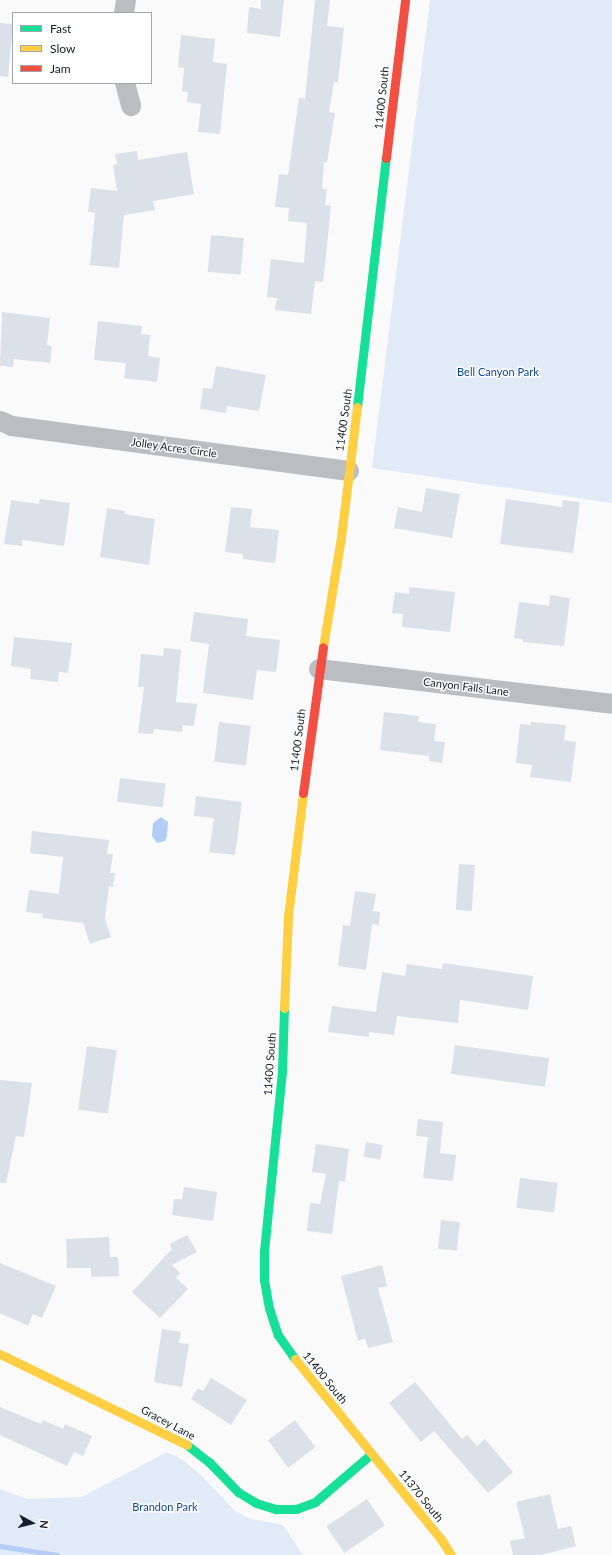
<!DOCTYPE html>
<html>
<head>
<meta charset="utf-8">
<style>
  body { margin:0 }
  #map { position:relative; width:612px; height:1555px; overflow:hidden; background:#fafafa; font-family:Lato,sans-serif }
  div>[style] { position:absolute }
  .green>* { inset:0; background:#e1eaf7 }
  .water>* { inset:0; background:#b3cdf5 }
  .stream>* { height:5px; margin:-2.5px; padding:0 2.5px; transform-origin:2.5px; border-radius:2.5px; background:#b3cdf5 }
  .building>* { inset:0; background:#dbe1e9; transform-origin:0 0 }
  .street>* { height:20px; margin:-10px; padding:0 10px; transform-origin:10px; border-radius:10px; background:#bbbec1 }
  .fast>* { height:9px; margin:-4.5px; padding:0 4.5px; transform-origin:4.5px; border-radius:4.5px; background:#16e098 }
  .slow>* { height:9px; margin:-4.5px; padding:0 4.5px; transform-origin:4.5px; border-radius:4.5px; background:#ffcf43 }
  .jam>* { height:9px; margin:-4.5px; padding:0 4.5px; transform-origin:4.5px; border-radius:4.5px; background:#f24e42 }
  span { translate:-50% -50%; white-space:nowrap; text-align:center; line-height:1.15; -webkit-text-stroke:3px #fff; paint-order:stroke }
  .street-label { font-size:11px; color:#161d28 }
  .park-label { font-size:11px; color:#0f4697 }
  .legend { position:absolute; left:12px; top:12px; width:140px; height:72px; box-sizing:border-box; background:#fff; border:1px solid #a2a5a9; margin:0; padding:5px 7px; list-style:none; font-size:12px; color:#161d28 }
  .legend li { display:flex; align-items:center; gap:8px; height:20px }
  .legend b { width:20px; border:1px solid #a2a5a9 }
  .north { position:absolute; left:12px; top:1503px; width:40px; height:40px; -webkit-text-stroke:3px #fff; paint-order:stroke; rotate:97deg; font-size:11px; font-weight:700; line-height:16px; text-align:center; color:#161d28 }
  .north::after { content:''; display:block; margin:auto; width:14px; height:18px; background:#161d28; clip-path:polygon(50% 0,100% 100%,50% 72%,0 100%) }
</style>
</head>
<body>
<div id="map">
  <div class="green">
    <div style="clip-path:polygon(430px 0,612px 0,612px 503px,372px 468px)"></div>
    <div style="clip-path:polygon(167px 1452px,183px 1460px,201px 1475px,236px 1512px,251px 1519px,283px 1525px,303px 1555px,0 1555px,0 1489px,27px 1499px,82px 1497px)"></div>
  </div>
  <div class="water">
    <div style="clip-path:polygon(161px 817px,168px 822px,167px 836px,165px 841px,157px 843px,152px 836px,153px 823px)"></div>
  </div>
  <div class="stream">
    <div style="left:0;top:1546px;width:58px;rotate:9deg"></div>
  </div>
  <div class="building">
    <div style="clip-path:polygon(261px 0,284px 0,280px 37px,247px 33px,249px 7px,261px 9px)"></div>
    <div style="clip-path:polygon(315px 0,330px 0,327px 26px,344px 28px,338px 82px,334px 82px,329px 112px,335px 113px,327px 163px,324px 162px,322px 189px,327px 189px,325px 205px,331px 206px,326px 255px,323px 282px,315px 281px,311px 314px,275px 310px,277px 298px,267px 297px,271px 259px,304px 263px,307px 223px,288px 221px,289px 208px,275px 207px,279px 174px,288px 175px,299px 98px,305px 99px)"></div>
    <div style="clip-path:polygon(0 23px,13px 24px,8px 77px,0 76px)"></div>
    <div style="clip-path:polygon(181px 35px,215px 39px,213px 62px,227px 64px,220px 134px,198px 132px,201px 104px,187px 102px,188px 92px,182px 91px,184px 68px,178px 67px)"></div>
    <div style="clip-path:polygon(137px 151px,138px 160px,187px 152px,194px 194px,153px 201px,155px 210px,124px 215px,119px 268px,90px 265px,95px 213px,88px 212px,91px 188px,117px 191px,113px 165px,117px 164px,115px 154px)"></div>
    <div style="left:211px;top:235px;width:33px;height:37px;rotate:5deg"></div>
    <div style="clip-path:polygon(2px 312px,50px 318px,47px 345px,52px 346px,50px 363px,14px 359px,13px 367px,0 366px)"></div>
    <div style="clip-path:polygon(98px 321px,142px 326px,141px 334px,150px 335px,148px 356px,160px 358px,157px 382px,124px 378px,126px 363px,94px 360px)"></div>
    <div style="clip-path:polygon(216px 366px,266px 375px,259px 411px,227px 406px,226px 413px,200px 409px,203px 388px,212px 389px)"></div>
    <div style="clip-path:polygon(426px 488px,460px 494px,452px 538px,394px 528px,398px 507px,422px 512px)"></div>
    <div style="clip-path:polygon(40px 499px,70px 503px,64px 546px,22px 540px,22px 546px,4px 544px,11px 500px,39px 504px)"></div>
    <div style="clip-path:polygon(506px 499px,562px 507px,563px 500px,580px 502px,573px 553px,500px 544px)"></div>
    <div style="clip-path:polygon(231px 507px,252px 509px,250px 527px,279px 530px,275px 563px,243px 559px,243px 554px,225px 552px)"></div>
    <div style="clip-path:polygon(107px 508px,125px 511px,125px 514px,155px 519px,149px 565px,100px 557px)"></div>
    <div style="clip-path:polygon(409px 587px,455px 592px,450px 632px,402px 627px,403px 614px,392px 613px,395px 592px,409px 594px)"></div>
    <div style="clip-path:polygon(550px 595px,570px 598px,564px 646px,523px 642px,523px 639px,514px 638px,519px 602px,549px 606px)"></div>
    <div style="clip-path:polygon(194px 612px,248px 619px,246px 636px,280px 640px,276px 672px,257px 670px,253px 700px,203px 693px,209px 644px,190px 641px)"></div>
    <div style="clip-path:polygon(14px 637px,72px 643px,68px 673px,59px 672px,58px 682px,30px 679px,31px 669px,11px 666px)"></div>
    <div style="clip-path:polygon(164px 648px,181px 650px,176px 702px,197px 704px,194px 726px,183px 725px,182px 732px,154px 729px,153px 734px,138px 733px,144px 687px,138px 687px,141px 654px,163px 656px)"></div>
    <div style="clip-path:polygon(384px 712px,419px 716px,418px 722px,436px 724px,434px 741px,445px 742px,442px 763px,429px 761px,429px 756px,380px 750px)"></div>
    <div style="left:219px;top:722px;width:32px;height:40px;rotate:7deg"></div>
    <div style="clip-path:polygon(531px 722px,566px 725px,564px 740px,576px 742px,571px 782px,530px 777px,532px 765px,516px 763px,520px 724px,531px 725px)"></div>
    <div style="left:120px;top:778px;width:46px;height:24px;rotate:7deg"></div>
    <div style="clip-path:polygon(196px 796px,242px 802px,235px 855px,209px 852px,214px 818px,194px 816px)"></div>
    <div style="clip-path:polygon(32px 831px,109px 840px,107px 854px,113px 854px,110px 873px,115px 873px,113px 887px,109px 886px,105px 919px,111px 937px,90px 944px,83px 923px,42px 918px,43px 914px,26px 912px,29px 890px,59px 894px,63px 857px,30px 853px)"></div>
    <div style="left:459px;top:864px;width:16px;height:46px;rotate:4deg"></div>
    <div style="clip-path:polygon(355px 891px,376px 894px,373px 911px,380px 912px,379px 925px,372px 924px,366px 970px,338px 966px,343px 925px,350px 926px)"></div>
    <div style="clip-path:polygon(443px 963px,533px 976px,528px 1010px,460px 1000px,458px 1023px,397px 1016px,394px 1035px,369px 1032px,369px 1037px,328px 1032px,332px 1006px,376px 1012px,382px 972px,405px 976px,407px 964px,442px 969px)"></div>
    <div style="left:455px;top:1045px;width:95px;height:29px;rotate:8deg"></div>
    <div style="left:87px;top:1046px;width:30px;height:64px;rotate:8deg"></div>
    <div style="clip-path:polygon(0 1080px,32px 1083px,24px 1137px,16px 1136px,6px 1183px,0 1183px)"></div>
    <div style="clip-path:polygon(418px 1119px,443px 1122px,440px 1153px,456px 1155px,453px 1181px,423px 1178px,428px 1137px,416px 1136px)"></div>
    <div style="left:366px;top:1142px;width:17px;height:15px;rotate:10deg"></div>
    <div style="clip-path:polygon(316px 1144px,349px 1149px,345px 1182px,339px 1181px,332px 1234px,307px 1231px,310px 1203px,320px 1204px,326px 1174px,312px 1172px)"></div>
    <div style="left:520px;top:1178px;width:38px;height:30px;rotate:7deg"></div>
    <div style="clip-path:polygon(184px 1187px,217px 1192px,213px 1221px,172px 1215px,174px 1199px,182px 1199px)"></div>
    <div style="left:441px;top:1220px;width:19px;height:29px;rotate:6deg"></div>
    <div style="clip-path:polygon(187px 1235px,197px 1252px,172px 1265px,180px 1273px,176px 1278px,188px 1289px,160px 1318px,132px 1292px,172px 1249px,170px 1244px)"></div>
    <div style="clip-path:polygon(109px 1237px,110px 1257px,118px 1257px,119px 1276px,91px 1277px,91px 1268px,67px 1268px,66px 1239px)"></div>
    <div style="clip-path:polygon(0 1263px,56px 1286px,42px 1318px,33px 1314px,28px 1326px,0 1313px)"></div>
    <div style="clip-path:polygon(382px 1265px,387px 1286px,378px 1288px,393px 1342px,368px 1348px,365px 1338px,358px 1341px,341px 1276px)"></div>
    <div style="clip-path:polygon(162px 1329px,181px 1332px,179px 1343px,189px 1344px,182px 1387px,154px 1382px)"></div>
    <div style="clip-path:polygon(211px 1378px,247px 1400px,231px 1425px,191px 1399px,198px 1388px,203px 1391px)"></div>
    <div style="clip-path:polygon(415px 1382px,462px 1439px,467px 1435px,477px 1446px,485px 1439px,513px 1472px,488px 1493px,434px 1431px,421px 1442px,389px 1403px)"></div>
    <div style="clip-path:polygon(0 1407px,41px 1424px,43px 1420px,63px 1429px,65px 1424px,92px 1436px,83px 1456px,74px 1452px,67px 1466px,0 1435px)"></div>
    <div style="left:295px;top:1420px;width:34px;height:34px;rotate:53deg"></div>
    <div style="clip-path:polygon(550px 1494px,558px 1529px,571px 1526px,576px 1546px,541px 1555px,513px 1555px,510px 1541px,525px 1538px,516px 1502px)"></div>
    <div style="left:367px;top:1499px;width:32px;height:49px;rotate:56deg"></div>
  </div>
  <div class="street">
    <div style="left:124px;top:13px;width:13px;rotate:-81deg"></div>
    <div style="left:125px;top:83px;width:24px;rotate:75deg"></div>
    <div style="left:0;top:421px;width:13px;rotate:23deg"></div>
    <div style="left:12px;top:426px;width:340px;rotate:7.6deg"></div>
    <div style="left:319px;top:669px;width:295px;rotate:6.8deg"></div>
  </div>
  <div class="fast">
    <div style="left:357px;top:407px;width:251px;rotate:-83.4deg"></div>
    <div style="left:284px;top:1008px;width:63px;rotate:91.8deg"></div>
    <div style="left:282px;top:1071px;width:182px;rotate:95.7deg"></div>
    <div style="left:264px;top:1252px;width:28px;rotate:90deg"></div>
    <div style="left:264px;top:1280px;width:28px;rotate:80deg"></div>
    <div style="left:269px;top:1308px;width:28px;rotate:72deg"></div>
    <div style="left:278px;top:1335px;width:29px;rotate:55deg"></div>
    <div style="left:187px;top:1445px;width:28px;rotate:38deg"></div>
    <div style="left:209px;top:1462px;width:42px;rotate:46deg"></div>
    <div style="left:238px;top:1492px;width:21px;rotate:31deg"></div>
    <div style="left:256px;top:1503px;width:21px;rotate:17deg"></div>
    <div style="left:276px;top:1509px;width:20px"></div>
    <div style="left:296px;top:1509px;width:20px;rotate:-20deg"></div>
    <div style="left:315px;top:1502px;width:74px;rotate:-40.6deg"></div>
  </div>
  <div class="slow">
    <div style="left:323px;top:647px;width:111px;rotate:-80.7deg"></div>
    <div style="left:341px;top:537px;width:131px;rotate:-83deg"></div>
    <div style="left:284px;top:1008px;width:92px;rotate:-87.5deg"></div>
    <div style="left:288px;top:916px;width:124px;rotate:-83deg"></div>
    <div style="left:0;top:1354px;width:208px;rotate:25.9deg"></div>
    <div style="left:295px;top:1359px;width:232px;rotate:51deg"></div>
    <div style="left:441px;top:1539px;width:19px;rotate:58deg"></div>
  </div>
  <div class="jam">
    <div style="left:386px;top:158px;width:159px;rotate:-83.1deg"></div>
    <div style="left:303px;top:793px;width:147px;rotate:-82.2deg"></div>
  </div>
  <div class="street-label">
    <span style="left:382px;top:98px;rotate:-84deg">11400 South</span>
    <span style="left:344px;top:420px;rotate:-82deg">11400 South</span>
    <span style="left:174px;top:448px;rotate:8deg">Jolley Acres Circle</span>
    <span style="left:466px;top:687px;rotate:7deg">Canyon Falls Lane</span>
    <span style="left:298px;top:740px;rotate:-83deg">11400 South</span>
    <span style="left:270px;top:1064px;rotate:-86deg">11400 South</span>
    <span style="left:325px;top:1378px;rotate:51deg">11400 South</span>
    <span style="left:168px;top:1423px;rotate:28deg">Gracey Lane</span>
    <span style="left:421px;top:1496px;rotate:51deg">11370 South</span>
  </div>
  <div class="park-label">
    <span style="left:498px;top:372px">Bell Canyon Park</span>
    <span style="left:165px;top:1507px">Brandon Park</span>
  </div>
  <ul class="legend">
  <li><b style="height:5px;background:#16e098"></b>Fast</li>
  <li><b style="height:5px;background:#ffcf43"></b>Slow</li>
  <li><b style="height:5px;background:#f24e42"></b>Jam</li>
  </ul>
  <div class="north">N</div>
</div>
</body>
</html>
